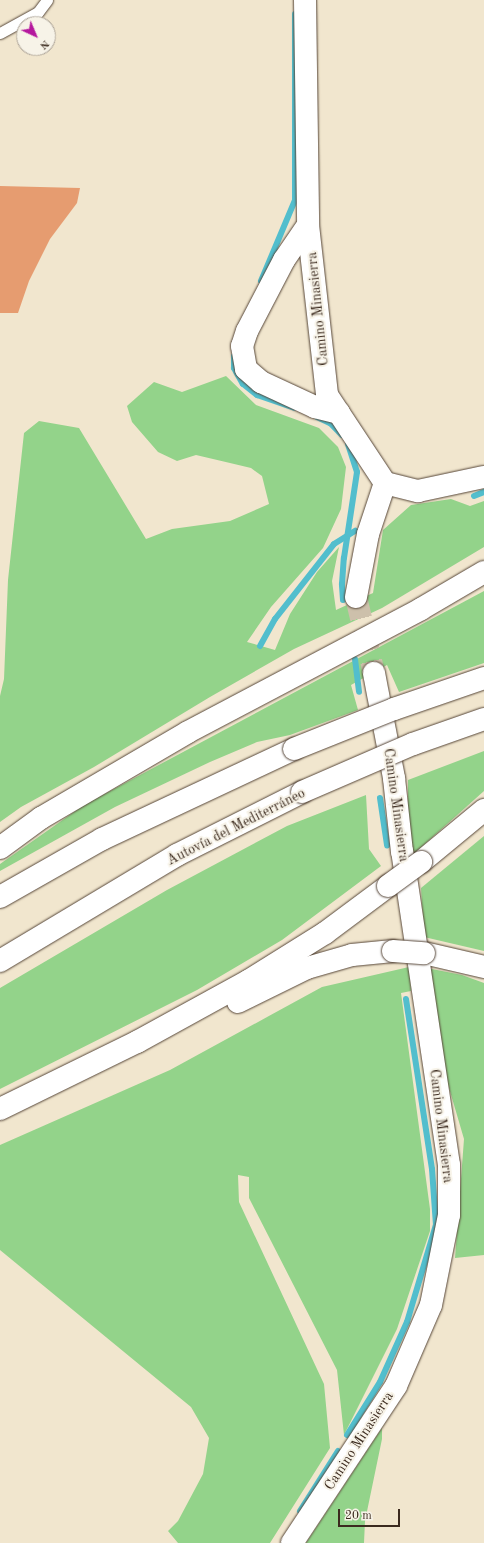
<!DOCTYPE html>
<html>
<head>
<meta charset="utf-8">
<style>
  body { margin:0 }
  #map { position:relative; width:484px; height:1543px; overflow:hidden; background:#f1e6ce; font-family:"Old Standard TT",serif }
  div>[style] { position:absolute }
  .green>* { inset:0; background:#93d38a }
  .stream>* { height:6px; margin:-3px; padding:0 3px; transform-origin:3px; border-radius:3px; background:#52becd }
  .building>* { inset:0; background:#e69c70 }
  .minor-tunnel>* { height:22px; margin-top:-11px; transform-origin:0; background:repeating-linear-gradient(90deg,#cdc0ab 0 22px,transparent 0 33px) }
  .roads { filter:drop-shadow(0 0 1px #564638) drop-shadow(0 0 1px #564638) }
  .service>* { height:11px; margin:-5.5px; padding:0 5.5px; transform-origin:5.5px; border-radius:5.5px; background:#fff }
  .minor>* { height:22px; margin:-11px; padding:0 11px; transform-origin:11px; border-radius:11px; background:#fff }
  .motorway>* { height:22px; margin:-11px; padding:0 11px; transform-origin:11px; border-radius:11px; background:#fff }
  .bridges { filter:drop-shadow(0 0 1px #564638) drop-shadow(0 0 1px #564638) }
  .motorway-bridge>* { height:22px; margin:-11px; padding:0 11px; transform-origin:11px; border-radius:11px; background:#fff }
  span { translate:-50% -50%; white-space:nowrap; text-align:center; line-height:1.15; -webkit-text-stroke:4px #f7f3e8; paint-order:stroke }
  .street-label { font-size:14px; color:#3b2a1e }
  .north { position:absolute; left:16px; top:16px; width:40px; height:40px; box-sizing:border-box; background:#f7f3e8; border:1px solid #aca397; border-radius:50%; rotate:136deg; font-size:11px; font-weight:700; line-height:16px; text-align:center; color:#3b2a1e }
  .north::after { content:''; display:block; margin:auto; width:14px; height:18px; background:#b5179e; clip-path:polygon(50% 0,100% 100%,50% 72%,0 100%) }
  .scale { position:absolute; left:338px; top:1509px; width:62px; height:18px; box-sizing:border-box; border:2px solid #3b2a1e; border-top:0; padding-left:5px; font-size:12px; line-height:14px; white-space:nowrap; color:#3b2a1e; -webkit-text-stroke:3px #f7f3e8; paint-order:stroke }
</style>
</head>
<body>
<div id="map">
  <div class="green">
    <div style="clip-path:polygon(226px 376px,256px 405px,319px 428px,338px 447px,346px 467px,341px 509px,323px 548px,271px 607px,247px 642px,275px 650px,290px 614px,317px 572px,339px 547px,332px 581px,336px 610px,373px 593px,383px 530px,411px 505px,451px 499px,470px 506px,484px 501px,484px 547px,382px 608px,294px 649px,210px 697px,94px 767px,21px 807px,0 822px,0 696px,4px 679px,8px 580px,24px 433px,39px 421px,79px 428px,146px 539px,172px 529px,230px 521px,269px 504px,262px 476px,251px 468px,230px 463px,196px 455px,177px 461px,158px 452px,132px 422px,127px 406px,154px 382px,182px 392px)"></div>
    <div style="clip-path:polygon(484px 591px,484px 663px,399px 692px,387px 665px,351px 685px,358px 710px,290px 735px,257px 742px,210px 762px,115px 807px,0 871px,0 864px,84px 805px)"></div>
    <div style="clip-path:polygon(484px 751px,484px 791px,408px 859px,408px 780px)"></div>
    <div style="clip-path:polygon(366px 795px,369px 849px,381px 866px,282px 940px,197px 990px,0 1089px,0 988px,167px 890px,287px 826px)"></div>
    <div style="clip-path:polygon(484px 836px,484px 951px,424px 937px,421px 888px)"></div>
    <div style="clip-path:polygon(409px 967px,411px 991px,401px 993px,430px 1209px,430px 1231px,397px 1329px,344px 1435px,337px 1370px,249px 1198px,249px 1177px,238px 1175px,239px 1202px,324px 1384px,330px 1448px,270px 1543px,178px 1543px,168px 1531px,178px 1521px,203px 1474px,209px 1438px,191px 1407px,0 1250px,0 1145px,170px 1070px,322px 987px)"></div>
    <div style="clip-path:polygon(427px 968px,462px 975px,484px 983px,484px 1255px,455px 1258px,464px 1139px,447px 1081px)"></div>
    <div style="clip-path:polygon(382px 1428px,382px 1439px,365px 1521px,364px 1543px,306px 1543px)"></div>
  </div>
  <div class="stream">
    <div style="left:261px;top:281px;width:88px;rotate:-67.2deg"></div>
    <div style="left:295px;top:200px;width:186px;rotate:-90deg"></div>
    <div style="left:234px;top:356px;width:12px;rotate:90deg"></div>
    <div style="left:234px;top:368px;width:18px;rotate:61deg"></div>
    <div style="left:243px;top:384px;width:18px;rotate:38deg"></div>
    <div style="left:257px;top:395px;width:39px;rotate:19deg"></div>
    <div style="left:317px;top:417px;width:14px;rotate:25deg"></div>
    <div style="left:330px;top:423px;width:17px;rotate:45deg"></div>
    <div style="left:474px;top:496px;width:11px;rotate:-22deg"></div>
    <div style="left:343px;top:600px;width:16px;rotate:-94deg"></div>
    <div style="left:342px;top:584px;width:26px;rotate:-86deg"></div>
    <div style="left:344px;top:558px;width:87px;rotate:-81.4deg"></div>
    <div style="left:357px;top:472px;width:29px;rotate:-108deg"></div>
    <div style="left:260px;top:646px;width:31px;rotate:-61deg"></div>
    <div style="left:275px;top:619px;width:95px;rotate:-51.8deg"></div>
    <div style="left:334px;top:544px;width:25px;rotate:-32deg"></div>
    <div style="left:355px;top:659px;width:33px;rotate:83deg"></div>
    <div style="left:380px;top:798px;width:48px;rotate:81.5deg"></div>
    <div style="left:347px;top:1435px;width:62px;rotate:-58.1deg"></div>
    <div style="left:380px;top:1382px;width:66px;rotate:-65.8deg"></div>
    <div style="left:407px;top:1322px;width:101px;rotate:-73.4deg"></div>
    <div style="left:436px;top:1225px;width:56px;rotate:-94.1deg"></div>
    <div style="left:432px;top:1169px;width:172px;rotate:-98.7deg"></div>
    <div style="left:300px;top:1511px;width:71px;rotate:-57.7deg"></div>
  </div>
  <div class="building">
    <div style="clip-path:polygon(0 186px,80px 188px,77px 203px,50px 239px,29px 281px,18px 313px,0 313px)"></div>
  </div>
  <div class="minor-tunnel">
    <div style="left:356px;top:597px;width:78px;rotate:76.7deg"></div>
  </div>
  <div class="roads">
    <div class="service">
      <div style="left:0;top:33px;width:43px;rotate:-28.9deg"></div>
      <div style="left:38px;top:12px;width:15px;rotate:-53deg"></div>
    </div>
    <div class="minor">
      <div style="left:305px;top:0;width:225px;rotate:89.2deg"></div>
      <div style="left:308px;top:225px;width:171px;rotate:83.6deg"></div>
      <div style="left:327px;top:395px;width:105px;rotate:56.6deg"></div>
      <div style="left:308px;top:225px;width:42px;rotate:124.4deg"></div>
      <div style="left:284px;top:260px;width:80px;rotate:117.5deg"></div>
      <div style="left:247px;top:331px;width:16px;rotate:108deg"></div>
      <div style="left:242px;top:346px;width:23px;rotate:80deg"></div>
      <div style="left:246px;top:369px;width:20px;rotate:41deg"></div>
      <div style="left:261px;top:382px;width:60px;rotate:24.8deg"></div>
      <div style="left:315px;top:407px;width:25px;rotate:14deg"></div>
      <div style="left:385px;top:483px;width:34px;rotate:14deg"></div>
      <div style="left:418px;top:491px;width:67px;rotate:-12deg"></div>
      <div style="left:356px;top:597px;width:64px;rotate:-79.2deg"></div>
      <div style="left:368px;top:534px;width:54px;rotate:-71.6deg"></div>
      <div style="left:292px;top:1543px;width:188px;rotate:-56.5deg"></div>
      <div style="left:396px;top:1386px;width:88px;rotate:-66.6deg"></div>
      <div style="left:431px;top:1305px;width:92px;rotate:-78.7deg"></div>
      <div style="left:449px;top:1215px;width:50px;rotate:-90deg"></div>
      <div style="left:449px;top:1165px;width:317px;rotate:-98.5deg"></div>
      <div style="left:402px;top:852px;width:74px;rotate:-96.2deg"></div>
      <div style="left:394px;top:778px;width:107px;rotate:-100.8deg"></div>
    </div>
    <div class="motorway">
      <div style="left:0;top:848px;width:51px;rotate:-36.2deg"></div>
      <div style="left:41px;top:818px;width:170px;rotate:-30.3deg"></div>
      <div style="left:188px;top:732px;width:263px;rotate:-27.8deg"></div>
      <div style="left:421px;top:609px;width:73px;rotate:-30.4deg"></div>
      <div style="left:421px;top:862px;width:82px;rotate:-39.5deg"></div>
      <div style="left:0;top:897px;width:117px;rotate:-29.6deg"></div>
      <div style="left:102px;top:839px;width:212px;rotate:-25.1deg"></div>
      <div style="left:424px;top:953px;width:62px;rotate:13.1deg"></div>
      <div style="left:0;top:961px;width:206px;rotate:-30.9deg"></div>
      <div style="left:177px;top:855px;width:140px;rotate:-26.7deg"></div>
      <div style="left:238px;top:1002px;width:77px;rotate:-26.2deg"></div>
      <div style="left:307px;top:968px;width:47px;rotate:-16.1deg"></div>
      <div style="left:352px;top:955px;width:41px;rotate:-5.6deg"></div>
      <div style="left:0;top:1109px;width:153px;rotate:-26.1deg"></div>
      <div style="left:137px;top:1042px;width:127px;rotate:-28.8deg"></div>
      <div style="left:248px;top:981px;width:91px;rotate:-31.9deg"></div>
      <div style="left:325px;top:933px;width:79px;rotate:-36.7deg"></div>
    </div>
  </div>
  <div class="bridges">
    <div class="motorway-bridge">
      <div style="left:294px;top:749px;width:108px;rotate:-21.8deg"></div>
      <div style="left:394px;top:709px;width:95px;rotate:-19deg"></div>
      <div style="left:302px;top:792px;width:121px;rotate:-23.4deg"></div>
      <div style="left:413px;top:744px;width:75px;rotate:-19.4deg"></div>
      <div style="left:388px;top:886px;width:41px;rotate:-36deg"></div>
      <div style="left:393px;top:951px;width:31px;rotate:4deg"></div>
    </div>
  </div>
  <div class="street-label">
    <span style="left:318px;top:309px;rotate:-96deg">Camino Minasierra</span>
    <span style="left:396px;top:805px;rotate:82deg">Camino Minasierra</span>
    <span style="left:236px;top:827px;rotate:-27deg">Autovía del Mediterráneo</span>
    <span style="left:441px;top:1126px;rotate:83deg">Camino Minasierra</span>
    <span style="left:359px;top:1441px;rotate:-57deg">Camino Minasierra</span>
  </div>
  <div class="north">N</div>
  <div class="scale">20 m</div>
</div>
</body>
</html>
